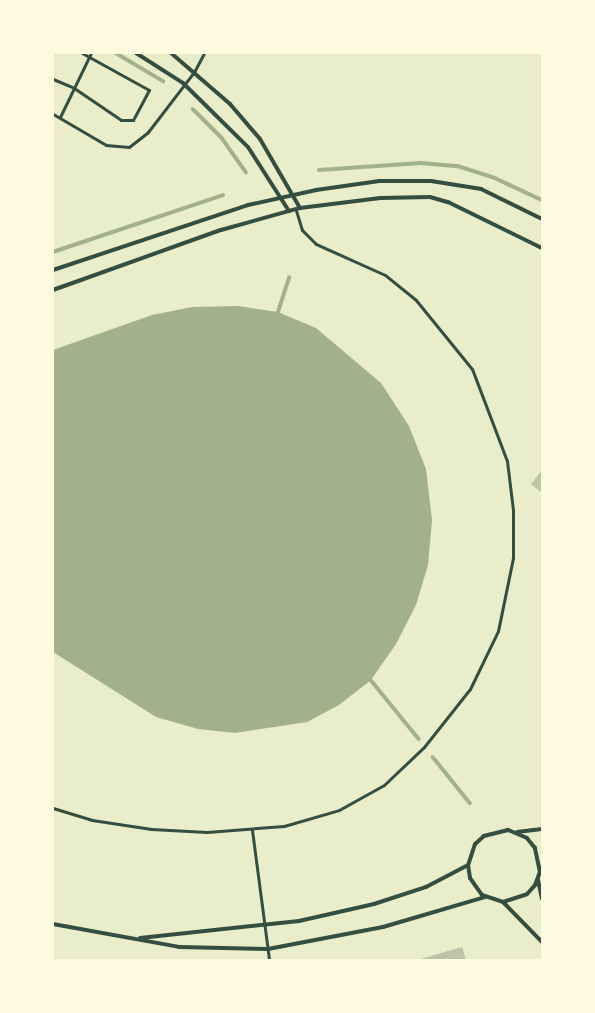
<!DOCTYPE html>
<html>
<head>
<meta charset="utf-8">
<style>
  body { margin:0 }
  #map { position:relative; width:595px; height:1013px; overflow:hidden; background:#e9edc9; font-family:"Roboto Serif",serif }
  div>[style] { position:absolute }
  .water>* { inset:0; background:#a3b18a }
  .stream>* { height:3.5px; margin:-1.75px; padding:0 1.75px; transform-origin:1.75px; border-radius:1.75px; background:#a3b18a }
  .building>* { inset:0; background:#bcc5a7 }
  .service>* { height:3px; margin:-1.5px; padding:0 1.5px; transform-origin:1.5px; border-radius:1.5px; background:#344e41 }
  .minor>* { height:4px; margin:-2px; padding:0 2px; transform-origin:2px; border-radius:2px; background:#344e41 }
  span { translate:-50% -50%; white-space:nowrap; text-align:center; line-height:1.15; -webkit-text-stroke:3px #fefae0; paint-order:stroke }
  .frame { position:absolute; inset:0; border:54px solid #fefae0; pointer-events:none }
</style>
</head>
<body>
<div id="map">
  <div class="water">
    <div style="clip-path:polygon(238px 306px,278px 312px,316px 328px,381px 383px,409px 426px,426px 469px,432px 520px,428px 565px,416px 605px,396px 644px,371px 680px,339px 705px,307px 722px,235px 733px,198px 729px,156px 717px,53px 652px,53px 350px,152px 315px,192px 307px)"></div>
  </div>
  <div class="stream">
    <div style="left:116px;top:53px;width:55px;rotate:30.8deg"></div>
    <div style="left:193px;top:109px;width:41px;rotate:45deg"></div>
    <div style="left:222px;top:138px;width:42px;rotate:54.8deg"></div>
    <div style="left:319px;top:170px;width:102px;rotate:-3.9deg"></div>
    <div style="left:421px;top:163px;width:37px;rotate:5deg"></div>
    <div style="left:458px;top:166px;width:39px;rotate:18deg"></div>
    <div style="left:495px;top:178px;width:52px;rotate:25.1deg"></div>
    <div style="left:53px;top:252px;width:179px;rotate:-18.5deg"></div>
    <div style="left:278px;top:312px;width:36px;rotate:-72deg"></div>
    <div style="left:371px;top:680px;width:76px;rotate:50.9deg"></div>
    <div style="left:433px;top:757px;width:59px;rotate:51.2deg"></div>
  </div>
  <div class="building">
    <div style="clip-path:polygon(542px 470px,542px 493px,531px 484px)"></div>
    <div style="clip-path:polygon(462px 947px,466px 960px,417px 960px)"></div>
  </div>
  <div class="service">
    <div style="left:53px;top:79px;width:23px;rotate:23deg"></div>
    <div style="left:74px;top:88px;width:57px;rotate:34.2deg"></div>
    <div style="left:121px;top:120px;width:12px"></div>
    <div style="left:133px;top:120px;width:34px;rotate:-62deg"></div>
    <div style="left:149px;top:90px;width:77px;rotate:-151.1deg"></div>
    <div style="left:53px;top:114px;width:61px;rotate:30.3deg"></div>
    <div style="left:106px;top:145px;width:23px;rotate:5deg"></div>
    <div style="left:129px;top:147px;width:24px;rotate:-38deg"></div>
    <div style="left:148px;top:132px;width:76px;rotate:-52.5deg"></div>
    <div style="left:194px;top:72px;width:21px;rotate:-62deg"></div>
    <div style="left:60px;top:117px;width:71px;rotate:-64.2deg"></div>
    <div style="left:53px;top:808px;width:41px;rotate:17.1deg"></div>
    <div style="left:92px;top:820px;width:60px;rotate:8.7deg"></div>
    <div style="left:151px;top:829px;width:56px;rotate:3.1deg"></div>
    <div style="left:207px;top:832px;width:77px;rotate:-4.5deg"></div>
    <div style="left:284px;top:826px;width:57px;rotate:-16.2deg"></div>
    <div style="left:339px;top:810px;width:51px;rotate:-29.1deg"></div>
    <div style="left:384px;top:785px;width:55px;rotate:-43.5deg"></div>
    <div style="left:424px;top:747px;width:74px;rotate:-51.6deg"></div>
    <div style="left:470px;top:689px;width:64px;rotate:-64.2deg"></div>
    <div style="left:498px;top:631px;width:75px;rotate:-78.4deg"></div>
    <div style="left:513px;top:558px;width:48px;rotate:-90deg"></div>
    <div style="left:513px;top:510px;width:49px;rotate:-97deg"></div>
    <div style="left:507px;top:461px;width:98px;rotate:-110.8deg"></div>
    <div style="left:472px;top:369px;width:89px;rotate:-129.1deg"></div>
    <div style="left:416px;top:300px;width:40px;rotate:-141deg"></div>
    <div style="left:385px;top:275px;width:76px;rotate:-155.8deg"></div>
    <div style="left:316px;top:244px;width:20px;rotate:-135deg"></div>
    <div style="left:302px;top:230px;width:21px;rotate:-107deg"></div>
    <div style="left:252px;top:830px;width:131px;rotate:82.5deg"></div>
  </div>
  <div class="minor">
    <div style="left:136px;top:53px;width:56px;rotate:32.6deg"></div>
    <div style="left:183px;top:83px;width:91px;rotate:44.6deg"></div>
    <div style="left:248px;top:147px;width:76px;rotate:57.4deg"></div>
    <div style="left:171px;top:53px;width:78px;rotate:40.8deg"></div>
    <div style="left:230px;top:104px;width:46px;rotate:49.4deg"></div>
    <div style="left:260px;top:139px;width:80px;rotate:59.9deg"></div>
    <div style="left:53px;top:270px;width:206px;rotate:-18.4deg"></div>
    <div style="left:248px;top:205px;width:70px;rotate:-12.4deg"></div>
    <div style="left:316px;top:190px;width:64px;rotate:-8.1deg"></div>
    <div style="left:379px;top:181px;width:52px"></div>
    <div style="left:431px;top:181px;width:51px;rotate:9.1deg"></div>
    <div style="left:481px;top:189px;width:68px;rotate:26.2deg"></div>
    <div style="left:53px;top:290px;width:178px;rotate:-19.7deg"></div>
    <div style="left:221px;top:230px;width:82px;rotate:-15.6deg"></div>
    <div style="left:300px;top:208px;width:81px;rotate:-7.1deg"></div>
    <div style="left:380px;top:198px;width:50px;rotate:-1.1deg"></div>
    <div style="left:430px;top:197px;width:19px;rotate:16deg"></div>
    <div style="left:448px;top:202px;width:105px;rotate:26.1deg"></div>
    <div style="left:517px;top:832px;width:25px;rotate:-7deg"></div>
    <div style="left:540px;top:872px;width:25px;rotate:-102deg"></div>
    <div style="left:535px;top:848px;width:13px;rotate:-129deg"></div>
    <div style="left:527px;top:838px;width:21px;rotate:-157deg"></div>
    <div style="left:508px;top:830px;width:25px;rotate:166deg"></div>
    <div style="left:484px;top:836px;width:12px;rotate:138deg"></div>
    <div style="left:475px;top:844px;width:22px;rotate:108deg"></div>
    <div style="left:468px;top:865px;width:13px;rotate:81deg"></div>
    <div style="left:470px;top:878px;width:21px;rotate:55deg"></div>
    <div style="left:482px;top:895px;width:22px;rotate:18deg"></div>
    <div style="left:503px;top:902px;width:25px;rotate:-18deg"></div>
    <div style="left:527px;top:894px;width:12px;rotate:-48deg"></div>
    <div style="left:535px;top:885px;width:19px;rotate:-69deg"></div>
    <div style="left:538px;top:880px;width:19px;rotate:78deg"></div>
    <div style="left:503px;top:902px;width:56px;rotate:45.7deg"></div>
    <div style="left:53px;top:924px;width:128px;rotate:10.3deg"></div>
    <div style="left:179px;top:947px;width:89px;rotate:1.3deg"></div>
    <div style="left:268px;top:949px;width:117px;rotate:-10.8deg"></div>
    <div style="left:383px;top:927px;width:106px;rotate:-16.4deg"></div>
    <div style="left:140px;top:938px;width:160px;rotate:-6.1deg"></div>
    <div style="left:299px;top:921px;width:77px;rotate:-12.8deg"></div>
    <div style="left:374px;top:904px;width:55px;rotate:-18.1deg"></div>
    <div style="left:426px;top:887px;width:47px;rotate:-27.6deg"></div>
  </div>
  <div class="frame"></div>
</div>
</body>
</html>
